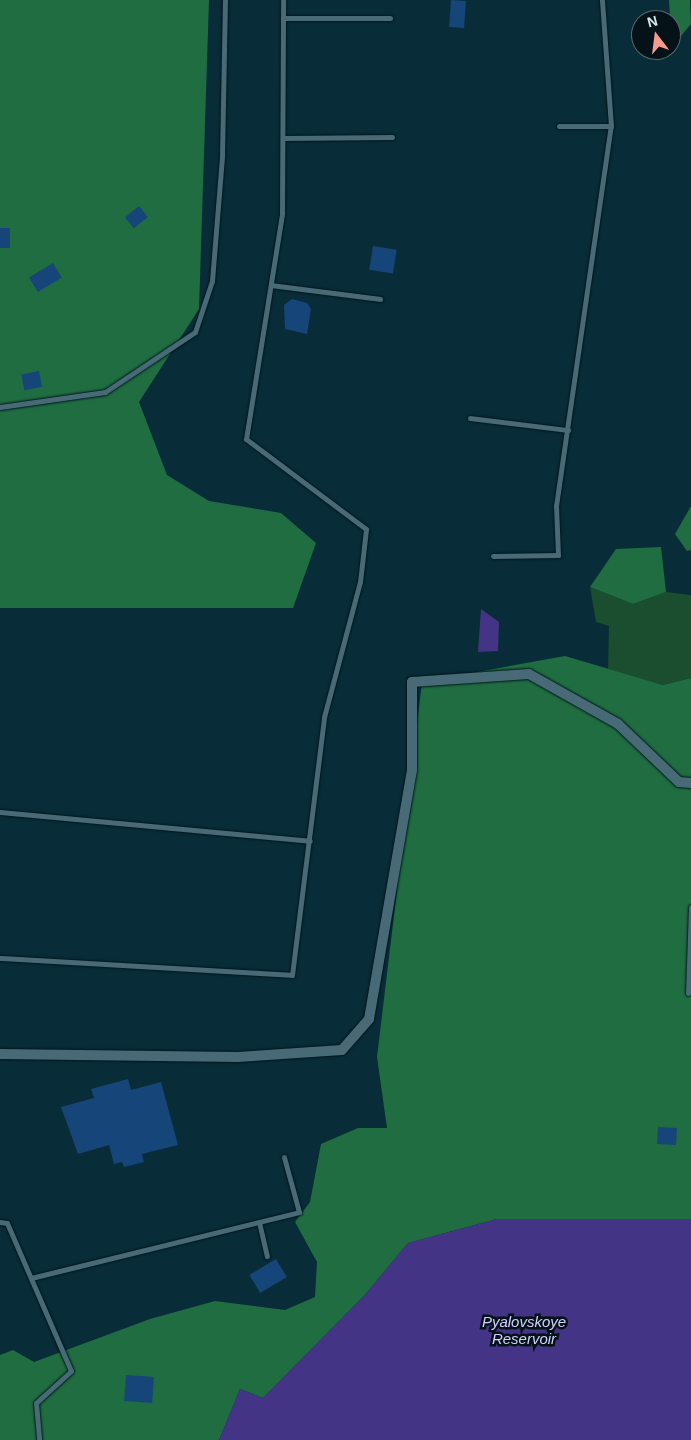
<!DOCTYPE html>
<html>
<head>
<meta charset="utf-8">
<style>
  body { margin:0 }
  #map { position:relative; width:691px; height:1440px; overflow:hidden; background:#082d38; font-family:Arial,sans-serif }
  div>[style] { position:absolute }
  .green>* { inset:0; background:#1b4d2f }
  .forest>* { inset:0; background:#1f6d41 }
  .water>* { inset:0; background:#443485 }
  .building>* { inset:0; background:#16457a; transform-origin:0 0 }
  .roads { filter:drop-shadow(0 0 1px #00141c) drop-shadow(0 0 1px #00141c) }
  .service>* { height:5px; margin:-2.5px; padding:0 2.5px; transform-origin:2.5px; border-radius:2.5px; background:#476a76 }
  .minor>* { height:10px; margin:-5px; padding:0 5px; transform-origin:5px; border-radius:5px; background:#476a76 }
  span { translate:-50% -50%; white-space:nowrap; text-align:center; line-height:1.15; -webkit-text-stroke:5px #051318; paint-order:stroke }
  .water-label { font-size:15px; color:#d3d0ff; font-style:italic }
  .north { position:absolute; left:631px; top:10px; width:50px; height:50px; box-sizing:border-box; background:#051318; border:1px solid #58686e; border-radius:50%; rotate:345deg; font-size:14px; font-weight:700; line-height:20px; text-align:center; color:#d5e8ee }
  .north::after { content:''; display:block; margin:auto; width:18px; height:22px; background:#f59c91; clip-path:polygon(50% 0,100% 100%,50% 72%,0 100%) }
</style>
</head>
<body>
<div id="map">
  <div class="green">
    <div style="clip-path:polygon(590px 587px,633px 604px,666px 592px,691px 595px,691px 678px,663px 685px,608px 669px,609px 626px,596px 622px)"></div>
  </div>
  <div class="forest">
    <div style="clip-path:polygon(0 0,209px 0,199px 309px,139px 402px,167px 475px,209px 501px,281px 513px,316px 543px,293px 608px,0 608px)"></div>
    <div style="clip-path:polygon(669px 0,690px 0,691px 24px,681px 36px,671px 36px)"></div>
    <div style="clip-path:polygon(691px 506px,691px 550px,687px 551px,675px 534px)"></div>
    <div style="clip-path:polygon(661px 547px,666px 592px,633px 604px,590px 587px,616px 549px)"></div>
    <div style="clip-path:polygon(565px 656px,663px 685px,691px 678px,691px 1219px,497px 1219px,408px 1243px,364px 1296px,263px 1398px,240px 1389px,219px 1440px,0 1440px,0 1355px,13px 1350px,34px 1362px,150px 1319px,215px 1301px,285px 1310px,315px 1297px,317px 1262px,295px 1222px,310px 1202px,321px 1144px,358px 1128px,387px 1128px,377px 1057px,422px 682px)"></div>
  </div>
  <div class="water">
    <div style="clip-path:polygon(481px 609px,499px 622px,498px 651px,478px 652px)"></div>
    <div style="clip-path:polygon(497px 1219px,691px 1219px,691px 1440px,219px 1440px,240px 1389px,263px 1398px,364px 1296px,408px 1243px)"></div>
  </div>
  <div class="building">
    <div style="left:451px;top:0;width:15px;height:27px;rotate:4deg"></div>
    <div style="left:139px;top:206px;width:14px;height:18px;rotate:51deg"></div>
    <div style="left:0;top:228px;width:10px;height:20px"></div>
    <div style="left:373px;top:246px;width:24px;height:24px;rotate:9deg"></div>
    <div style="left:53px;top:263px;width:17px;height:28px;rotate:59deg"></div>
    <div style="clip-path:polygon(292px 299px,307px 303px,311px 309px,307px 334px,285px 329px,284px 305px)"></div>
    <div style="left:39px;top:371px;width:16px;height:18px;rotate:79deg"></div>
    <div style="clip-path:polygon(128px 1079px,131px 1090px,161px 1082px,178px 1145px,142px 1154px,144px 1162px,124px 1167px,122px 1162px,114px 1164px,109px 1145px,78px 1154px,61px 1107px,94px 1098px,91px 1089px)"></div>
    <div style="left:658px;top:1127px;width:19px;height:17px;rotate:3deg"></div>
    <div style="left:276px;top:1259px;width:21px;height:31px;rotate:59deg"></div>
    <div style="left:126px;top:1375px;width:28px;height:26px;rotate:4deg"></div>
  </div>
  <div class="roads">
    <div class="service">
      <div style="left:283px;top:18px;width:107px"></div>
      <div style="left:559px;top:126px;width:52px"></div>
      <div style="left:283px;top:138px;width:109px;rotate:-0.5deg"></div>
      <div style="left:271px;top:285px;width:110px;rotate:7.3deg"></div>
      <div style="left:0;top:407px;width:106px;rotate:-8.1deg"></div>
      <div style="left:105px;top:392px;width:108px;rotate:-33.7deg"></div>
      <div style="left:195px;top:332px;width:54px;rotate:-71.6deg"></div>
      <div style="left:212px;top:281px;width:125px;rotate:-85.4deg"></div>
      <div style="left:222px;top:156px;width:156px;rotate:-88.9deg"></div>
      <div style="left:470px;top:418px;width:99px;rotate:7deg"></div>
      <div style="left:493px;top:556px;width:65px;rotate:-0.9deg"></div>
      <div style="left:558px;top:555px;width:49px;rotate:-92.3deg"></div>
      <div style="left:556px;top:506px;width:384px;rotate:-81.8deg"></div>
      <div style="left:611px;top:126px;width:126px;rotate:-94.1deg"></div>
      <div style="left:0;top:812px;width:311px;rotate:5.3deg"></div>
      <div style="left:0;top:958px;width:292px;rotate:3.3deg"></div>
      <div style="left:292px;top:975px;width:260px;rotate:-82.9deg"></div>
      <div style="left:324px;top:717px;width:140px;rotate:-75.1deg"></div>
      <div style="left:360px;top:582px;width:53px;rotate:-83.5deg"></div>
      <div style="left:366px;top:529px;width:150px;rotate:-143.1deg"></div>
      <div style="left:246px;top:439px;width:229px;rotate:-80.9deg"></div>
      <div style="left:282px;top:213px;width:213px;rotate:-89.7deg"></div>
      <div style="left:688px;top:993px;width:86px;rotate:-88deg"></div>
      <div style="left:0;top:1222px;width:7px;rotate:8deg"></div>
      <div style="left:7px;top:1223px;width:161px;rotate:66.6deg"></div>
      <div style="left:71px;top:1371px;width:47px;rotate:137.6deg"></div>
      <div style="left:36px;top:1403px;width:37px;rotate:85deg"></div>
      <div style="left:259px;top:1222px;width:35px;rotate:77deg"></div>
      <div style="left:31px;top:1278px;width:276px;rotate:-13.8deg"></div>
      <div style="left:299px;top:1212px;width:57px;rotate:-105.3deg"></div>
    </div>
    <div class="minor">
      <div style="left:0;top:1054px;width:238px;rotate:0.7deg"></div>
      <div style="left:238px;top:1057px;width:104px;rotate:-3.9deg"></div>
      <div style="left:342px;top:1050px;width:41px;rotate:-48.9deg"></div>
      <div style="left:369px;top:1019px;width:253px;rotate:-80.2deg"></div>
      <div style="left:412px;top:770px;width:88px;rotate:-90deg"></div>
      <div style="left:412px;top:682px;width:117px;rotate:-3.9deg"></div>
      <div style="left:529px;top:674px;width:102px;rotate:29.3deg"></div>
      <div style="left:618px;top:724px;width:84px;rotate:43.6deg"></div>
      <div style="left:679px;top:782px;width:12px;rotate:5deg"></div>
    </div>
  </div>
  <div class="water-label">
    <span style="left:524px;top:1330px">Pyalovskoye<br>Reservoir</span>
  </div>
  <div class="north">N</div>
</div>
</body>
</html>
